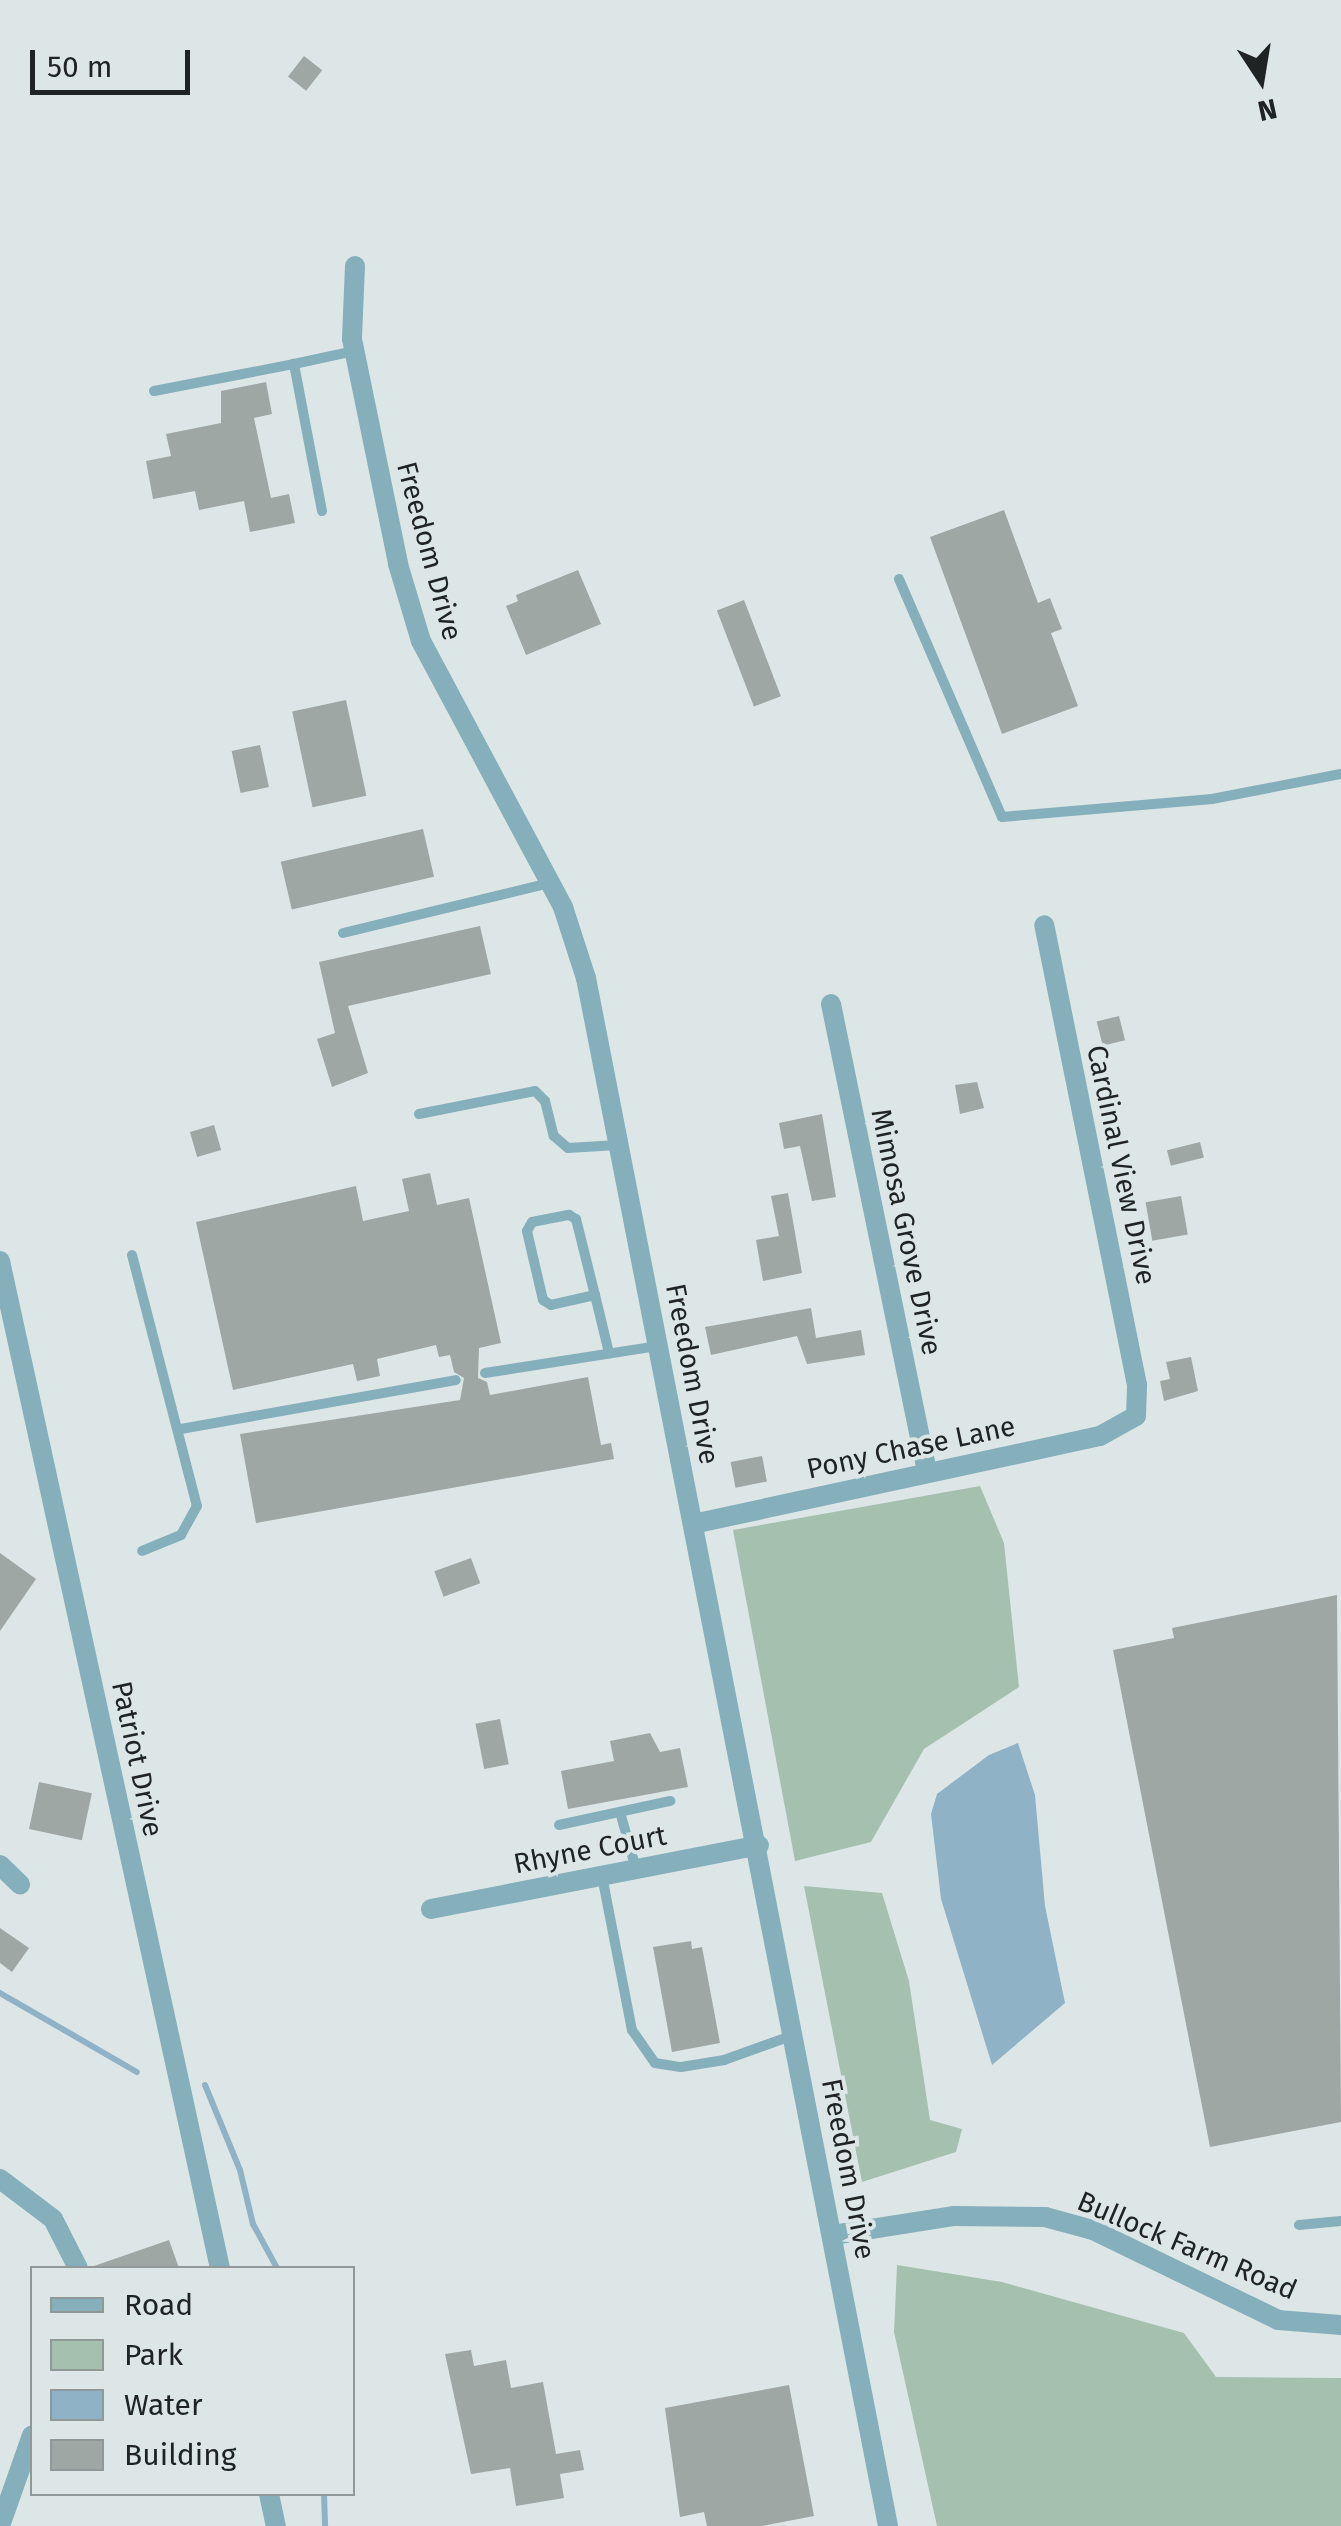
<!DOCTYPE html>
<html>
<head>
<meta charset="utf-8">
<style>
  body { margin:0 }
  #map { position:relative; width:1341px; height:2526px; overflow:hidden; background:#dde6e6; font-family:"Fira Sans",sans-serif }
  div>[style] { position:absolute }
  .green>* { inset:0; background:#a6c0b0 }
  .water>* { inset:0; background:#90b2c6 }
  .stream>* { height:6px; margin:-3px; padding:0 3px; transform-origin:3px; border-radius:3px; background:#90b2c6 }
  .building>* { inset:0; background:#9fa7a4; transform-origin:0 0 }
  .service>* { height:10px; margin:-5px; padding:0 5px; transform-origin:5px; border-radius:5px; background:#85b0bb }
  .minor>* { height:20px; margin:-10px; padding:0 10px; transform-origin:10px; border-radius:10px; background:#85b0bb }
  span { translate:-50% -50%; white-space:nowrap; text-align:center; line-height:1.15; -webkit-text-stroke:8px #dde6e6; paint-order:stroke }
  .street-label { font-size:28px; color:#202323 }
  .legend { position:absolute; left:30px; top:2266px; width:325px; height:230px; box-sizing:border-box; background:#dde6e6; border:2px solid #919898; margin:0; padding:12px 18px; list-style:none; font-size:30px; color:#202323 }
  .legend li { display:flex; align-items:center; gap:20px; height:50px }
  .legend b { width:50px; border:2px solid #919898 }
  .north { position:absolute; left:1211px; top:30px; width:100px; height:100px; -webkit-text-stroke:8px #dde6e6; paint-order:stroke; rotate:168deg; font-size:28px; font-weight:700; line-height:40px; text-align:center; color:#202323 }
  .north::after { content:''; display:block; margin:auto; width:35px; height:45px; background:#202323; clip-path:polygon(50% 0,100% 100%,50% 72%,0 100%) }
  .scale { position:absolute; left:30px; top:50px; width:160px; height:45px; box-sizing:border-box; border:5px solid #202323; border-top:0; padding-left:12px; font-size:30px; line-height:35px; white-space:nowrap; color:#202323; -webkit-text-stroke:8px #dde6e6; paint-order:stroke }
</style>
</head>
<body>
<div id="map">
  <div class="green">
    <div style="clip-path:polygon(980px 1486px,1004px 1543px,1019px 1687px,924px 1749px,871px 1842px,795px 1861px,733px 1530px)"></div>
    <div style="clip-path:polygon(804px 1886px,882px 1893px,909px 1981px,930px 2120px,962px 2129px,956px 2152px,862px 2182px)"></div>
    <div style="clip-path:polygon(897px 2265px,1002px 2282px,1184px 2333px,1216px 2377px,1341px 2378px,1341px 2526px,937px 2526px,894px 2332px)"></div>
  </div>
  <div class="water">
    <div style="clip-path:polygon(1018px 1743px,1035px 1795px,1045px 1906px,1065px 2003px,992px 2065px,941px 1899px,931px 1814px,937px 1794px,989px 1755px)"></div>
  </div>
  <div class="stream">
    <div style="left:0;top:1993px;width:158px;rotate:30deg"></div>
    <div style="left:205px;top:2085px;width:92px;rotate:67.6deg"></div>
    <div style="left:240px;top:2170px;width:56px;rotate:76.5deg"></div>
    <div style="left:253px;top:2224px;width:50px;rotate:61.4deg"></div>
    <div style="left:324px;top:2494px;width:32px;rotate:88deg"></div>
  </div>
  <div class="building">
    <div style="left:304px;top:56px;width:23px;height:26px;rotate:38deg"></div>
    <div style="clip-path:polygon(266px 382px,272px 414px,254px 418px,271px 498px,289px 494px,295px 523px,250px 532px,244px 501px,199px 510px,195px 491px,153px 499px,146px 461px,171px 456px,166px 434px,221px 423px,221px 391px)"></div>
    <div style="clip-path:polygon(1004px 510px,1038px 603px,1050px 598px,1062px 629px,1051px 633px,1078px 706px,1002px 734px,930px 537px)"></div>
    <div style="clip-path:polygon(578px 570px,601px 624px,526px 655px,506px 606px,518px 601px,516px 595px)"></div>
    <div style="left:744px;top:600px;width:103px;height:29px;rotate:69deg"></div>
    <div style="left:346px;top:700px;width:98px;height:55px;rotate:78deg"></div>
    <div style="left:260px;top:745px;width:43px;height:29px;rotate:78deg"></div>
    <div style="left:423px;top:829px;width:49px;height:146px;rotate:77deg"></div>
    <div style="clip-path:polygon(480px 926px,491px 974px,348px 1006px,368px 1073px,332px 1087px,317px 1039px,335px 1033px,319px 962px)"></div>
    <div style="left:1119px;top:1016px;width:25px;height:23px;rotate:76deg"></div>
    <div style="clip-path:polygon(977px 1082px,984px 1108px,960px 1114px,955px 1085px)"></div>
    <div style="clip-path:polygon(822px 1114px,836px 1197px,812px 1201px,800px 1146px,784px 1149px,779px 1123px)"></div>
    <div style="left:214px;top:1125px;width:26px;height:25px;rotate:74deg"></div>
    <div style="left:1200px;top:1142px;width:16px;height:34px;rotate:76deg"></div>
    <div style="clip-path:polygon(430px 1173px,437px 1205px,469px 1198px,501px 1343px,479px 1348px,478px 1378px,487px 1382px,490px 1395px,588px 1377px,601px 1445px,611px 1443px,614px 1459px,256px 1523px,240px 1434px,460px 1400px,464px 1378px,454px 1372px,450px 1355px,439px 1357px,436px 1345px,377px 1359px,380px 1376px,357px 1381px,353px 1364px,233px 1390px,196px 1222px,356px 1186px,363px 1221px,409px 1211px,402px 1179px)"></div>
    <div style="clip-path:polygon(788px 1193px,802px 1273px,763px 1281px,756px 1240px,779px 1236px,771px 1196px)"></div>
    <div style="left:1181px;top:1196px;width:39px;height:36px;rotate:80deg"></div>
    <div style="clip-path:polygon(811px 1308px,816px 1338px,861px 1330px,865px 1355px,807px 1364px,797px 1336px,711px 1355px,705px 1327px)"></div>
    <div style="clip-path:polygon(1191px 1357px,1198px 1391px,1164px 1401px,1160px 1381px,1170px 1379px,1166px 1362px)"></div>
    <div style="left:762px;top:1456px;width:26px;height:32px;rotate:79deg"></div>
    <div style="clip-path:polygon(0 1553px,36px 1579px,0 1631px)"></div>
    <div style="left:471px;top:1558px;width:27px;height:39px;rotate:70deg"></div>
    <div style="clip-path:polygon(1337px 1595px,1341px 2122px,1210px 2147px,1113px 1650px,1174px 1638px,1172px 1628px)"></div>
    <div style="left:500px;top:1719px;width:46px;height:25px;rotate:79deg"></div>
    <div style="clip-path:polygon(650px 1733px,660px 1752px,680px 1748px,688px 1787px,568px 1809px,561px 1771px,614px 1761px,610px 1741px)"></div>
    <div style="left:39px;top:1782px;width:54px;height:48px;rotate:12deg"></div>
    <div style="clip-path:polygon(0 1928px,29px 1948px,12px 1972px,0 1963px)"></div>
    <div style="clip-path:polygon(691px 1941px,692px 1949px,702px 1947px,720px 2043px,672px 2052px,653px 1947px)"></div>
    <div style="clip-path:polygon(169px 2240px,179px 2268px,94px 2268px,94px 2266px)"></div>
    <div style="clip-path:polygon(471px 2350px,474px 2366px,506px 2360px,511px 2388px,543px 2382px,556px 2454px,580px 2450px,584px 2470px,560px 2474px,564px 2498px,516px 2506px,510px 2468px,471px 2474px,445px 2354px)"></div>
    <div style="clip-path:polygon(789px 2385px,814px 2516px,762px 2526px,707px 2526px,704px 2512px,680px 2517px,665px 2408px)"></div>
  </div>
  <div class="service">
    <div style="left:154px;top:391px;width:143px;rotate:-10.9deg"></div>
    <div style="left:322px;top:511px;width:150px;rotate:-100.8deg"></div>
    <div style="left:294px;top:364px;width:61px;rotate:-12.2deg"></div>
    <div style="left:899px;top:579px;width:259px;rotate:66.6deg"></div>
    <div style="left:1002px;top:817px;width:211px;rotate:-4.9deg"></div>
    <div style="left:1212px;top:799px;width:131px;rotate:-11deg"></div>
    <div style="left:343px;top:933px;width:212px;rotate:-13.6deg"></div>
    <div style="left:419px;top:1114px;width:118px;rotate:-11.2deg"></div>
    <div style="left:535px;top:1091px;width:14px;rotate:45deg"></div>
    <div style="left:545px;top:1101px;width:36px;rotate:76deg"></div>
    <div style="left:554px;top:1136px;width:18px;rotate:41deg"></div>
    <div style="left:568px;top:1148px;width:50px;rotate:-3.4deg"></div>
    <div style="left:132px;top:1255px;width:259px;rotate:75.5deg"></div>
    <div style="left:197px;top:1506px;width:33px;rotate:119deg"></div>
    <div style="left:181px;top:1535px;width:42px;rotate:157.7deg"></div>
    <div style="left:595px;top:1295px;width:45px;rotate:167.2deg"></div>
    <div style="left:551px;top:1305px;width:9px;rotate:-148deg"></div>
    <div style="left:543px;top:1300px;width:71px;rotate:-103.1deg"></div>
    <div style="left:527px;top:1231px;width:10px;rotate:-61deg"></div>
    <div style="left:532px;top:1222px;width:38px;rotate:-11deg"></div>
    <div style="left:569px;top:1215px;width:8px;rotate:30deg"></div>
    <div style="left:576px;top:1219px;width:78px;rotate:76deg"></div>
    <div style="left:595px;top:1295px;width:60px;rotate:76.4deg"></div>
    <div style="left:485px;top:1373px;width:174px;rotate:-8.9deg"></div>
    <div style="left:181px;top:1429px;width:279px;rotate:-10.1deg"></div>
    <div style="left:620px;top:1812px;width:59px;rotate:74.3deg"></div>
    <div style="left:559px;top:1825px;width:114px;rotate:-12.2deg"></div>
    <div style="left:602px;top:1876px;width:157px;rotate:79deg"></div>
    <div style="left:632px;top:2030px;width:40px;rotate:55.1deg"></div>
    <div style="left:655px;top:2063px;width:26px;rotate:9deg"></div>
    <div style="left:681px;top:2067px;width:44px;rotate:-9.2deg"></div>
    <div style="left:724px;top:2060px;width:74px;rotate:-19.7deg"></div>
    <div style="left:1299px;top:2225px;width:42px;rotate:-5.4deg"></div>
  </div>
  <div class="minor">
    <div style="left:355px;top:266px;width:73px;rotate:92.4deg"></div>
    <div style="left:352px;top:339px;width:230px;rotate:78.4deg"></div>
    <div style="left:398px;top:564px;width:80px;rotate:73.4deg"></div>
    <div style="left:421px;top:641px;width:302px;rotate:61.9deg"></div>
    <div style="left:563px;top:907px;width:75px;rotate:72.1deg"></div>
    <div style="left:586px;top:978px;width:1577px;rotate:78.96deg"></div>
    <div style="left:831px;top:1004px;width:477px;rotate:78.4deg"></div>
    <div style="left:0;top:1261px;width:1031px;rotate:77.68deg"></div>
    <div style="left:693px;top:1524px;width:416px;rotate:-12.2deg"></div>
    <div style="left:1100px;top:1436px;width:41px;rotate:-29.1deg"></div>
    <div style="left:1136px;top:1416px;width:31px;rotate:-88deg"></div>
    <div style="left:1137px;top:1385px;width:469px;rotate:-101.4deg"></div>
    <div style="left:0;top:1865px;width:28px;rotate:44deg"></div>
    <div style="left:431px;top:1909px;width:334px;rotate:-11deg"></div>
    <div style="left:0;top:2179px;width:66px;rotate:37deg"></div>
    <div style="left:53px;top:2219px;width:55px;rotate:63deg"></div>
    <div style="left:833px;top:2235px;width:123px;rotate:-8.9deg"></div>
    <div style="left:955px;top:2216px;width:90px;rotate:0.6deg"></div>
    <div style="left:1045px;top:2217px;width:50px;rotate:15.2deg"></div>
    <div style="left:1093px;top:2230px;width:206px;rotate:25.9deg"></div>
    <div style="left:1278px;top:2320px;width:63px;rotate:4.5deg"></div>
    <div style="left:269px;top:2494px;width:33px;rotate:78deg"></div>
    <div style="left:0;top:2526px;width:96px;rotate:-70.6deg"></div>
  </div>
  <div class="street-label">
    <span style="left:429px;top:551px;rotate:75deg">Freedom Drive</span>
    <span style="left:1121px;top:1165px;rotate:78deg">Cardinal View Drive</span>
    <span style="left:906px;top:1232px;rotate:78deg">Mimosa Grove Drive</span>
    <span style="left:692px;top:1374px;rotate:79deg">Freedom Drive</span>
    <span style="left:911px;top:1448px;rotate:-12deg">Pony Chase Lane</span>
    <span style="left:137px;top:1759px;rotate:78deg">Patriot Drive</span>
    <span style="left:590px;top:1850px;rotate:-11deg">Rhyne Court</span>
    <span style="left:848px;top:2169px;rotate:79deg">Freedom Drive</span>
    <span style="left:1187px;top:2246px;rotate:23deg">Bullock Farm Road</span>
  </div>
  <ul class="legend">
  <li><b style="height:12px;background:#85b0bb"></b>Road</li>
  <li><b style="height:28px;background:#a6c0b0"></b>Park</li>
  <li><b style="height:28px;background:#90b2c6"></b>Water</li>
  <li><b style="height:28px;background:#9fa7a4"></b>Building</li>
  </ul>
  <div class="north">N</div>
  <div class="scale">50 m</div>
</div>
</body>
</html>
